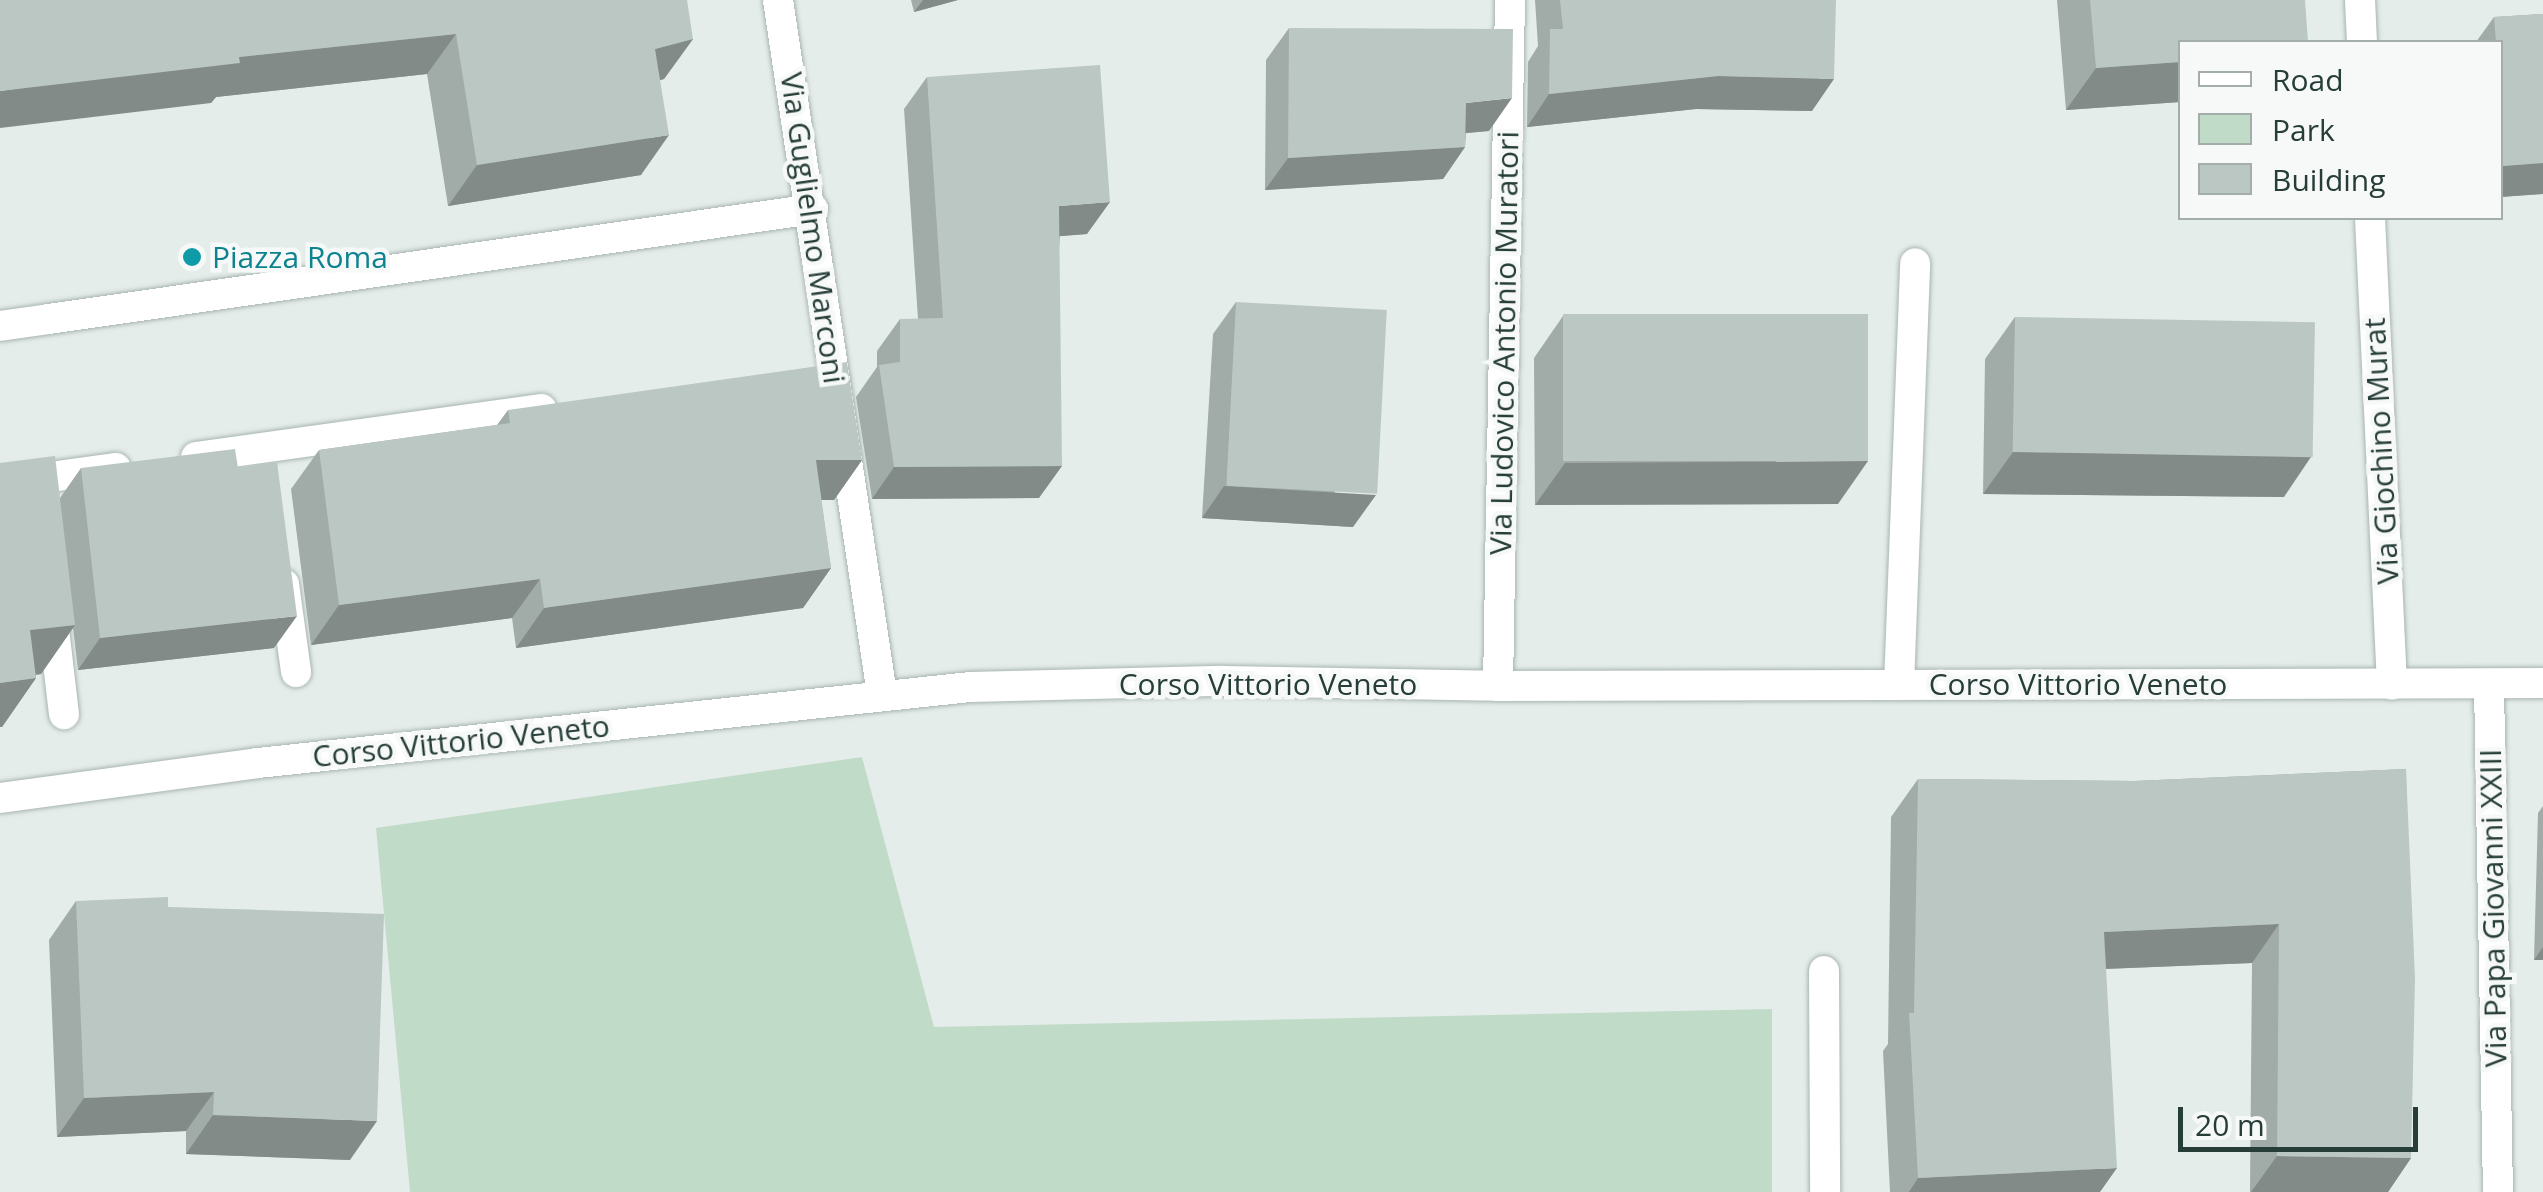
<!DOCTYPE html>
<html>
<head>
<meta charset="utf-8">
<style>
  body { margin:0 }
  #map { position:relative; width:2543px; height:1192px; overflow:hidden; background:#e5edea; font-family:"Open Sans",sans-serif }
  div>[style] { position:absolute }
  .green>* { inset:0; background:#c1dbc9 }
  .roads { filter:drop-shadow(0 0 2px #a8b5b1) drop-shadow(0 0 2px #a8b5b1) }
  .lane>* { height:30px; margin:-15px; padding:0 15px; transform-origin:15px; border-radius:15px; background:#fff }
  .street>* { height:30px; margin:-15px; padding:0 15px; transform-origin:15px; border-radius:15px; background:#fff }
  .wall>* { inset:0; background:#a1aba8 }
  .shaded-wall>* { inset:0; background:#838b88 }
  .building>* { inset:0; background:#bbc7c3; transform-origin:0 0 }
  .dots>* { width:28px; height:28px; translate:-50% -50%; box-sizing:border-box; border:5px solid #f6f9f8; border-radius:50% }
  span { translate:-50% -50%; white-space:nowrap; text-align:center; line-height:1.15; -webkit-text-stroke:9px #f6f9f8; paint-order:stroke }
  .street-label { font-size:30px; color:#263d38 }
  .culture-label { font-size:30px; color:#0d838f }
  .left { translate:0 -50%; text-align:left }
  .legend { position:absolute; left:2178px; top:40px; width:325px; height:180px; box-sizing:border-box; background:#f6f9f8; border:2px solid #a3aeab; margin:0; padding:12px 18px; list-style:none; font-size:30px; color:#263d38 }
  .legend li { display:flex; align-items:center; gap:20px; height:50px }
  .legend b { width:50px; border:2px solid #a3aeab }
  .scale { position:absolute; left:2178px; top:1107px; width:240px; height:45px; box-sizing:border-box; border:5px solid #263d38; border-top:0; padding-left:12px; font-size:30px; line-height:35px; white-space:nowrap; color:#263d38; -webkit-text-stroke:8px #f6f9f8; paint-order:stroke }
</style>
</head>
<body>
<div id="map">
  <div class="green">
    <div style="clip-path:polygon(862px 757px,934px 1027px,1772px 1009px,1772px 1192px,410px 1192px,376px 828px)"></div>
  </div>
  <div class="roads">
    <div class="lane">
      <div style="left:0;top:326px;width:49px;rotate:-8.1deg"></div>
      <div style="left:196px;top:457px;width:349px;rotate:-7.9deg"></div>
      <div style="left:0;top:484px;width:117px;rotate:-7.9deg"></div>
      <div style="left:284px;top:584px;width:89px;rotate:82.2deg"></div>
      <div style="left:52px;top:612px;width:103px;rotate:83.3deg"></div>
      <div style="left:1899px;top:685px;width:422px;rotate:-87.8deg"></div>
    </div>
    <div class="street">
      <div style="left:778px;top:0;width:702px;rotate:81.48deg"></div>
      <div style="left:2360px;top:0;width:42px;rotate:87.3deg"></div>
      <div style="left:2370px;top:218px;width:467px;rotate:87.3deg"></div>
      <div style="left:49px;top:319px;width:772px;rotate:-8.19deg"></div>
      <div style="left:2489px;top:684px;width:508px;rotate:88.99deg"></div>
      <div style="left:1498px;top:686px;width:686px;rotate:-89deg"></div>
      <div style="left:0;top:798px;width:260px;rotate:-7.7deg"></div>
      <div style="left:258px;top:763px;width:716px;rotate:-6.09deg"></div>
      <div style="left:970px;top:687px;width:253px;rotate:-1.4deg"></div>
      <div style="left:1223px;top:681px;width:275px;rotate:1deg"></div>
      <div style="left:1498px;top:686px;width:1045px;rotate:-0.16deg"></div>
      <div style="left:1824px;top:971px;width:221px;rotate:89.7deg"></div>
    </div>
  </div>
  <div class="wall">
    <div style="clip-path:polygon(0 0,693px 39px,664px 79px,660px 80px,641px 175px,448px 206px,427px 74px,216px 97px,211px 103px)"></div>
    <div style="clip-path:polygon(911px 0,958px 0,914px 12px)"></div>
    <div style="clip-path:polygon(1535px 0,1836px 0,1812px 111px,1696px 109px,1527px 127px,1528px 62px,1538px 46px)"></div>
    <div style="clip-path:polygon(2057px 0,2305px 0,2180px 42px,2180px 102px,2066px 110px)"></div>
    <div style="clip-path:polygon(2543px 14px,2543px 194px,2500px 197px,2500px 42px,2476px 42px,2494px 17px)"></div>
    <div style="clip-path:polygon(1289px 28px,1489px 131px,1466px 133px,1465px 147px,1443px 179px,1265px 190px,1266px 60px)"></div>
    <div style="clip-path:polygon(927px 77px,1087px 234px,1060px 236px,1039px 498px,872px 499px,856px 397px,877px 367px,877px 351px,900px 319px,918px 319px,904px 109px)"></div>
    <div style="clip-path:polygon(1236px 302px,1353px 527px,1202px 518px,1213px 334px)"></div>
    <div style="clip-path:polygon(1563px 316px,1838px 504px,1535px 505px,1534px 358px)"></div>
    <div style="clip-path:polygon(2015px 317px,2284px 497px,1983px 494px,1985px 359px)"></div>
    <div style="clip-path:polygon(508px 410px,862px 460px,834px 500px,821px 500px,831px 568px,803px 608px,516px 648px,512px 618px,311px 645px,291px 489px,319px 450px,497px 425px)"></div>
    <div style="clip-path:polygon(0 463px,60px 498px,81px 468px,238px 468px,274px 648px,78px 670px,73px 628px,41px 674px,36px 675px,36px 678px,2px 727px,0 727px)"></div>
    <div style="clip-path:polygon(2406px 769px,2411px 1158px,2388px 1192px,2250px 1192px,2252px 963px,2106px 969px,2100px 1192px,1890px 1192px,1883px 1051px,1888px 1044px,1891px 817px,1918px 779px,2134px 781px)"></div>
    <div style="clip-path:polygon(2543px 806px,2543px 960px,2534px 960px,2538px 813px)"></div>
    <div style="clip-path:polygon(76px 901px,168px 907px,350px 1160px,186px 1154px,186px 1131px,57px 1137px,49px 940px)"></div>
  </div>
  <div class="shaded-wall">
    <div style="clip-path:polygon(923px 0,958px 0,914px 12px)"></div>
    <div style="clip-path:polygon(456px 34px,427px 74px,216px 97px,211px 103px,0 128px,0 91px,239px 57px)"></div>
    <div style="clip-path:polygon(693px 39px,664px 79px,626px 89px,655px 49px)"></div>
    <div style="clip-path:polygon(2180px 62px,2180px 102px,2066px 110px,2096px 68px)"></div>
    <div style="clip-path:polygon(1718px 76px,1834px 79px,1812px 111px,1696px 109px,1527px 127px,1549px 94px)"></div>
    <div style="clip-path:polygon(1512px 98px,1489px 131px,1444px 135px,1466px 103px)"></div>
    <div style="clip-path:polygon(669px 135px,641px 175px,448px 206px,477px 165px)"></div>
    <div style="clip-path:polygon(1465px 147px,1443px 179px,1265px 190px,1288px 158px)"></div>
    <div style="clip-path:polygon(2543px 163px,2543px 194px,2500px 197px,2500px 169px,2503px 166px)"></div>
    <div style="clip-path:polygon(1110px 202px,1087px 234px,1037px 238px,1059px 206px)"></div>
    <div style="clip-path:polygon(2013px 452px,2313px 454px,2284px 497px,1983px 494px)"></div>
    <div style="clip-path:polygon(816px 460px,862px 460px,834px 500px,788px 500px)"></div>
    <div style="clip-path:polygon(1868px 461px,1838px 504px,1535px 505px,1565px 463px)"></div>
    <div style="clip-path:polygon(1062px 466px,1039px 498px,872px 499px,894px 467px)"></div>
    <div style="clip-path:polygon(1224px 486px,1376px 495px,1353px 527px,1202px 518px)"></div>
    <div style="clip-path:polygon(831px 568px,803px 608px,516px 648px,544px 608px)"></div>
    <div style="clip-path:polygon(540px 579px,512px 618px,311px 645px,339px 605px)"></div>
    <div style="clip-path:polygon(297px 616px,274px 648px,78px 670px,100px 638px)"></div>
    <div style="clip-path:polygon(75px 625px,41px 674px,0 679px,30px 630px)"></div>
    <div style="clip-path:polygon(36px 678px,2px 727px,0 727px,0 683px)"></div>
    <div style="clip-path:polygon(2279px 924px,2252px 963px,2077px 970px,2104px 932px)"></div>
    <div style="clip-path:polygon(2543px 947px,2543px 960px,2534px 960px)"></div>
    <div style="clip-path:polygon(214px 1092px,186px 1131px,57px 1137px,84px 1098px)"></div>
    <div style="clip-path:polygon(213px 1115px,377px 1121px,350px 1160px,186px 1154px)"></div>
    <div style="clip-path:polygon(2277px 1156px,2411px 1158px,2388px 1192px,2251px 1192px)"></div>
    <div style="clip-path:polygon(2117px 1168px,2100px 1192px,1909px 1192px,1918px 1178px)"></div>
  </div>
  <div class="building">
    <div style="clip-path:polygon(0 0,687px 0,693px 39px,655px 49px,669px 135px,477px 165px,456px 34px,239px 57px,240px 63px,0 91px)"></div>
    <div style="clip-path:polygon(1560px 0,1836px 0,1834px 79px,1718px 76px,1549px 94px,1550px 29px,1563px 29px)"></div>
    <div style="clip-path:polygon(2090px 0,2305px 0,2308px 42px,2180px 42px,2180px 62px,2096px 68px)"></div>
    <div style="clip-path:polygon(2543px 14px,2543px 163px,2503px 166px,2500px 126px,2500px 42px,2496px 42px,2494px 17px)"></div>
    <div style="clip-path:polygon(1289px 28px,1513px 29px,1512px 98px,1466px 103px,1465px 147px,1288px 158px)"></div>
    <div style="clip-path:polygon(1100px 65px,1110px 202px,1059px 206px,1062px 466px,894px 467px,879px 365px,900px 362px,900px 319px,943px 318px,927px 77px)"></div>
    <div style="left:1236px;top:302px;width:151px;height:184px;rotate:3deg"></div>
    <div style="left:1868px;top:314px;width:147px;height:305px;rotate:90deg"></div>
    <div style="left:2015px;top:317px;width:300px;height:135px;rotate:1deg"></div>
    <div style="clip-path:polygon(847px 362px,862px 460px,816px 460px,831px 568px,544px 608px,540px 579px,339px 605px,319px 450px,510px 423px,508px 410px)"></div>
    <div style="clip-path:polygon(235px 449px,238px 468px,277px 462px,297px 616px,100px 638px,81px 468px)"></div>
    <div style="clip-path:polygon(55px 456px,75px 625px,30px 630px,36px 678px,0 683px,0 463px)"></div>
    <div style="clip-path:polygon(2406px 769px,2415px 979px,2411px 1158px,2277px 1156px,2279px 924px,2104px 932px,2117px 1168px,1918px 1178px,1909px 1013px,1914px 1013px,1918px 779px,2134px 781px)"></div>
    <div style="clip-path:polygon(168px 897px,168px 907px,384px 914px,377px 1121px,213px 1115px,214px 1092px,84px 1098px,76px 901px)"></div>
  </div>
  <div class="dots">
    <div style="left:192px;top:257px;background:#0f9aa8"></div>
  </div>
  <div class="street-label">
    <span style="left:813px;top:228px;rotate:82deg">Via Guglielmo Marconi</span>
    <span style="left:1504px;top:343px;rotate:-89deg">Via Ludovico Antonio Muratori</span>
    <span style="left:2381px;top:451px;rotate:-93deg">Via Giochino Murat</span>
    <span style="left:1268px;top:684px">Corso Vittorio Veneto</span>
    <span style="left:2078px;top:684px">Corso Vittorio Veneto</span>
    <span style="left:461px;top:741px;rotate:-6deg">Corso Vittorio Veneto</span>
    <span style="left:2493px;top:908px;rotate:-91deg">Via Papa Giovanni XXIII</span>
  </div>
  <div class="culture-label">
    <span class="left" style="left:212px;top:257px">Piazza Roma</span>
  </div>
  <ul class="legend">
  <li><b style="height:12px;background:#fff"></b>Road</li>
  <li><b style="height:28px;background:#c1dbc9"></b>Park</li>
  <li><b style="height:28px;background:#bbc7c3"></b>Building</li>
  </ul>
  <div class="scale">20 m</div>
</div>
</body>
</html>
